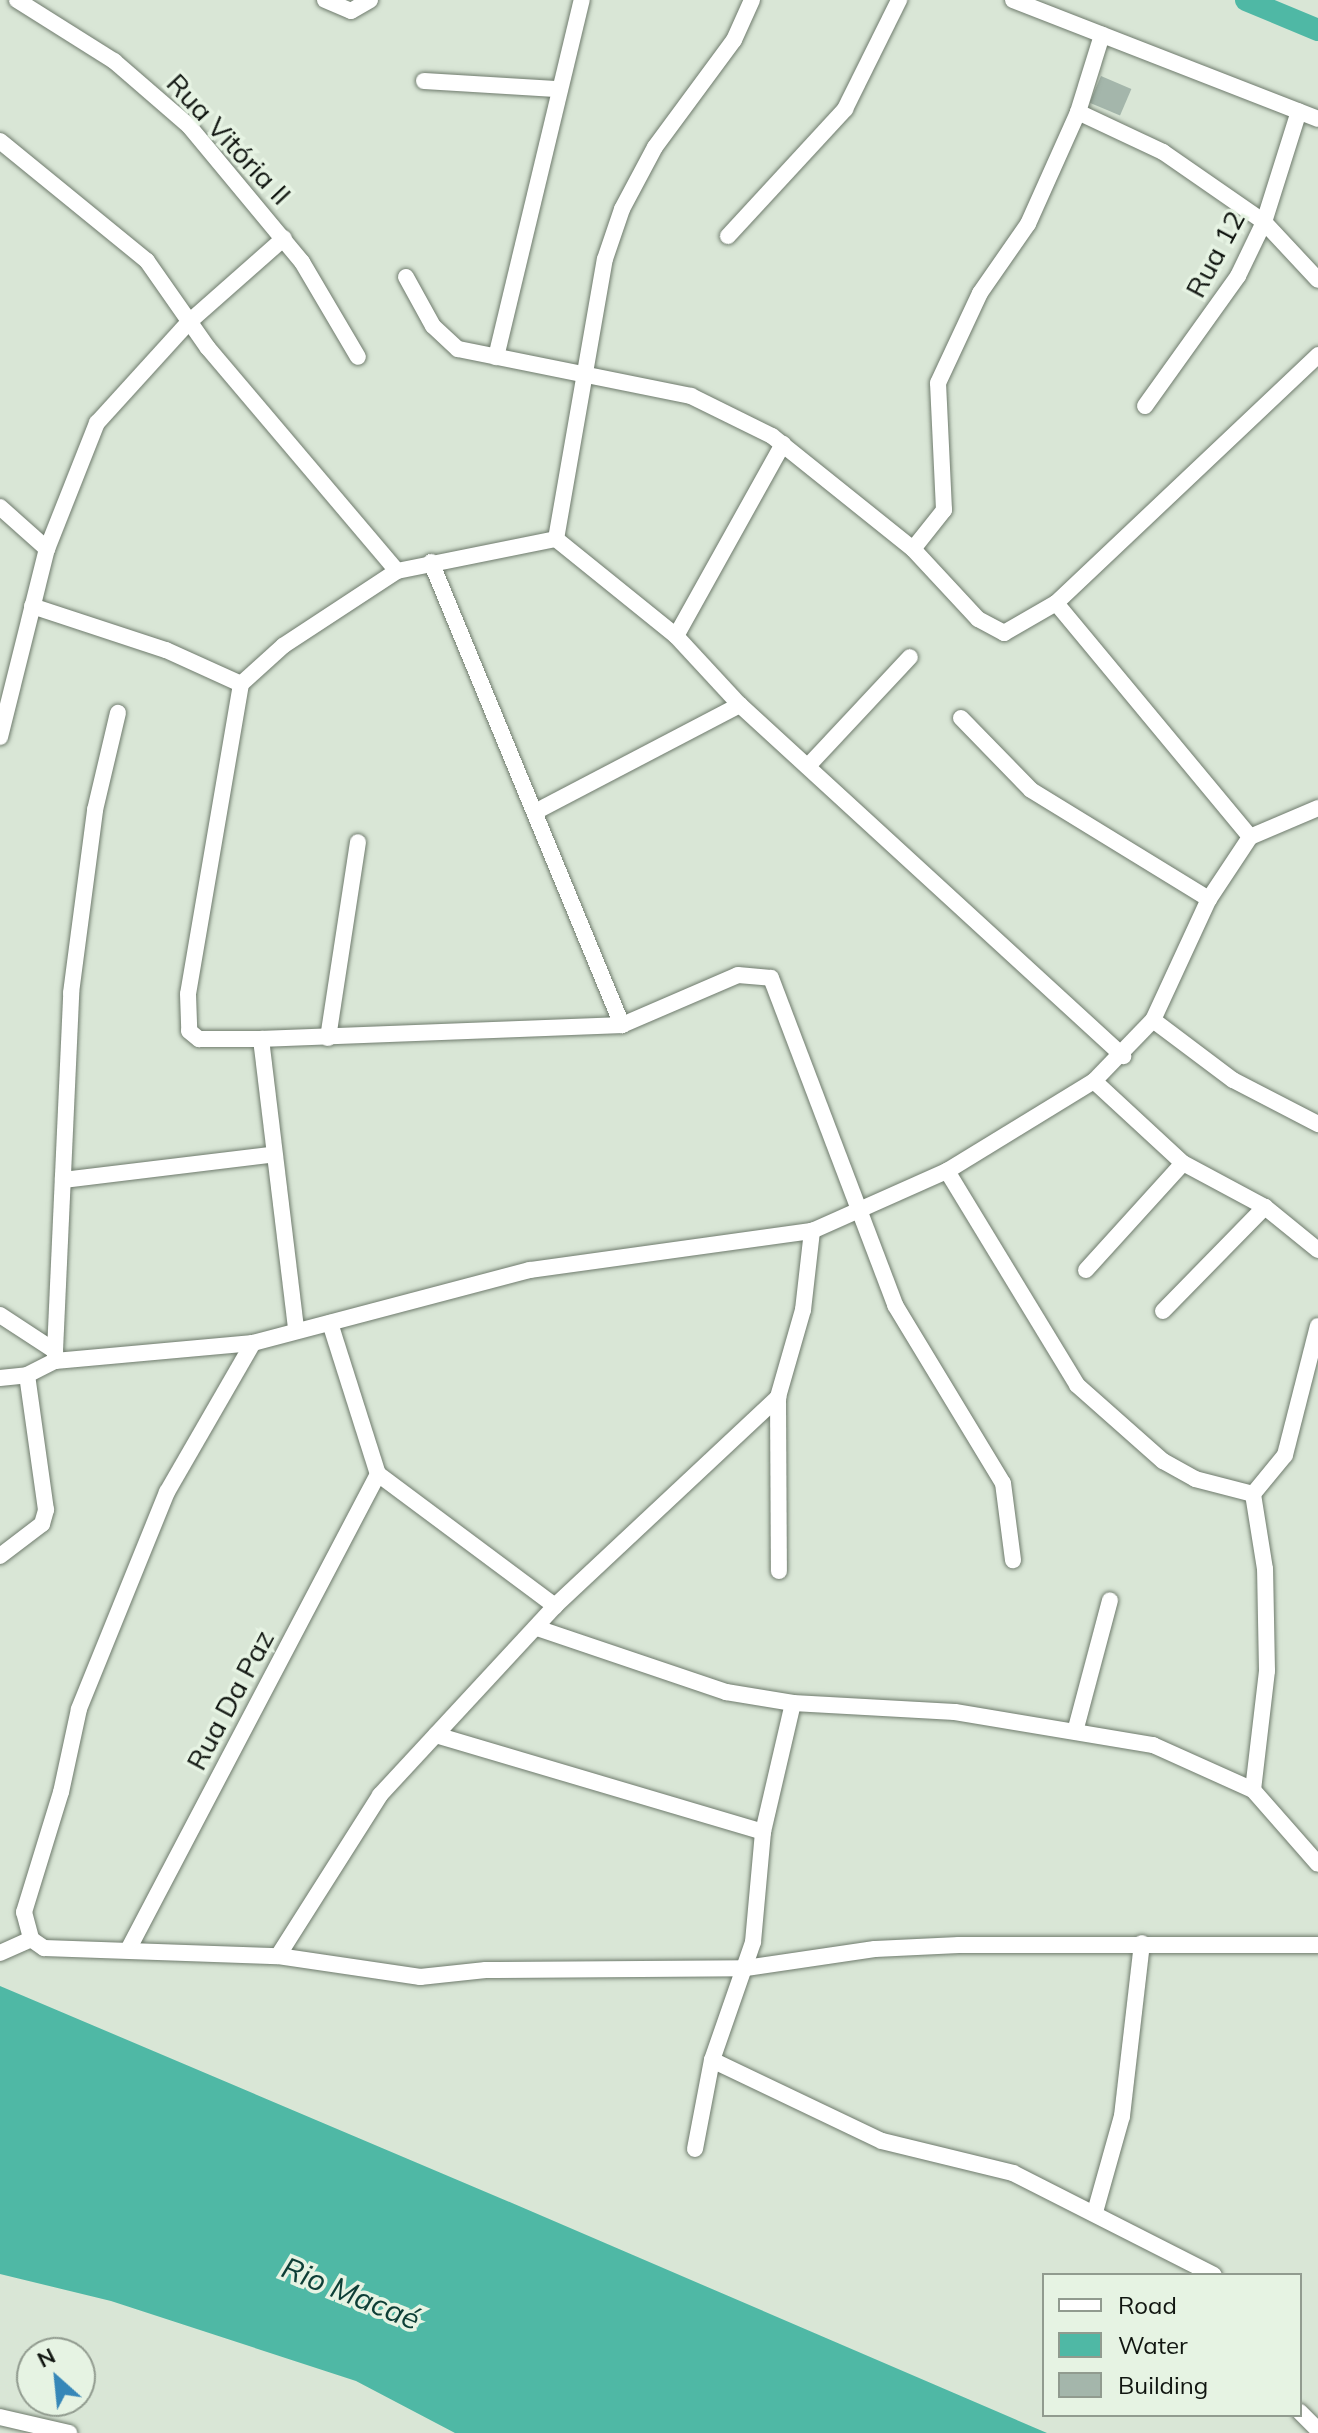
<!DOCTYPE html>
<html>
<head>
<meta charset="utf-8">
<style>
  body { margin:0 }
  #map { position:relative; width:1318px; height:2433px; overflow:hidden; background:#d9e6d6; font-family:Mulish,sans-serif }
  div>[style] { position:absolute }
  .water>* { inset:0; background:#4fb8a5 }
  .canal>* { height:22px; margin:-11px; padding:0 11px; transform-origin:11px; border-radius:11px; background:#4fb8a5 }
  .building>* { inset:0; background:#a4b6ab; transform-origin:0 0 }
  .roads { filter:drop-shadow(0 0 2px #6f7b6d) drop-shadow(0 0 2px #6f7b6d) }
  .minor>* { height:16px; margin:-8px; padding:0 8px; transform-origin:8px; border-radius:8px; background:#fff }
  span { translate:-50% -50%; white-space:nowrap; text-align:center; line-height:1.15; -webkit-text-stroke:7px #e6f3e3; paint-order:stroke }
  .street-label { font-size:28px; color:#111611 }
  .water-label { font-size:30px; color:#0d3e36; font-style:italic }
  .legend { position:absolute; left:1042px; top:2273px; width:260px; height:144px; box-sizing:border-box; background:#e6f3e3; border:2px solid #919b8f; margin:0; padding:10px 14px; list-style:none; font-size:24px; color:#111611 }
  .legend li { display:flex; align-items:center; gap:16px; height:40px }
  .legend b { width:40px; border:2px solid #919b8f }
  .north { position:absolute; left:16px; top:2337px; width:80px; height:80px; box-sizing:border-box; background:#e6f3e3; border:2px solid #919b8f; border-radius:50%; rotate:333deg; font-size:22px; font-weight:700; line-height:32px; text-align:center; color:#111611 }
  .north::after { content:''; display:block; margin:auto; width:28px; height:36px; background:#3687b8; clip-path:polygon(50% 0,100% 100%,50% 72%,0 100%) }
</style>
</head>
<body>
<div id="map">
  <div class="water">
    <div style="clip-path:polygon(0 1986px,512px 2203px,1047px 2433px,455px 2433px,356px 2381px,111px 2301px,0 2274px)"></div>
  </div>
  <div class="canal">
    <div style="left:1246px;top:0;width:78px;rotate:22.6deg"></div>
  </div>
  <div class="building">
    <div style="left:1101px;top:76px;width:33px;height:29px;rotate:23deg"></div>
  </div>
  <div class="roads">
    <div class="minor">
      <div style="left:17px;top:0;width:115px;rotate:32.2deg"></div>
      <div style="left:114px;top:61px;width:99px;rotate:40.9deg"></div>
      <div style="left:189px;top:126px;width:177px;rotate:50.3deg"></div>
      <div style="left:302px;top:262px;width:110px;rotate:59.5deg"></div>
      <div style="left:325px;top:0;width:28px;rotate:23deg"></div>
      <div style="left:351px;top:11px;width:22px;rotate:-30deg"></div>
      <div style="left:1013px;top:0;width:327px;rotate:21.3deg"></div>
      <div style="left:424px;top:81px;width:132px;rotate:3.5deg"></div>
      <div style="left:1078px;top:112px;width:94px;rotate:25.2deg"></div>
      <div style="left:1163px;top:152px;width:123px;rotate:34.7deg"></div>
      <div style="left:1264px;top:222px;width:79px;rotate:47deg"></div>
      <div style="left:0;top:141px;width:190px;rotate:39.2deg"></div>
      <div style="left:147px;top:261px;width:106px;rotate:55deg"></div>
      <div style="left:208px;top:348px;width:292px;rotate:49.7deg"></div>
      <div style="left:397px;top:571px;width:162px;rotate:-11.4deg"></div>
      <div style="left:556px;top:539px;width:154px;rotate:38.9deg"></div>
      <div style="left:676px;top:636px;width:94px;rotate:47.2deg"></div>
      <div style="left:740px;top:705px;width:520px;rotate:42.5deg"></div>
      <div style="left:728px;top:236px;width:173px;rotate:-47.3deg"></div>
      <div style="left:845px;top:109px;width:122px;rotate:-63.6deg"></div>
      <div style="left:406px;top:277px;width:56px;rotate:61.1deg"></div>
      <div style="left:433px;top:326px;width:34px;rotate:43deg"></div>
      <div style="left:458px;top:349px;width:238px;rotate:11.4deg"></div>
      <div style="left:691px;top:396px;width:90px;rotate:26.3deg"></div>
      <div style="left:772px;top:436px;width:181px;rotate:38.7deg"></div>
      <div style="left:913px;top:549px;width:96px;rotate:47.1deg"></div>
      <div style="left:978px;top:619px;width:30px;rotate:28deg"></div>
      <div style="left:1004px;top:633px;width:60px;rotate:-30deg"></div>
      <div style="left:1056px;top:603px;width:361px;rotate:-43.4deg"></div>
      <div style="left:496px;top:357px;width:367px;rotate:-76.5deg"></div>
      <div style="left:1145px;top:406px;width:160px;rotate:-54.4deg"></div>
      <div style="left:1238px;top:276px;width:60px;rotate:-64.3deg"></div>
      <div style="left:1264px;top:222px;width:116px;rotate:-72.5deg"></div>
      <div style="left:0;top:507px;width:63px;rotate:41.8deg"></div>
      <div style="left:556px;top:539px;width:284px;rotate:-80.1deg"></div>
      <div style="left:605px;top:259px;width:53px;rotate:-71.2deg"></div>
      <div style="left:622px;top:209px;width:70px;rotate:-62deg"></div>
      <div style="left:655px;top:147px;width:133px;rotate:-53.6deg"></div>
      <div style="left:734px;top:40px;width:44px;rotate:-65.8deg"></div>
      <div style="left:913px;top:549px;width:50px;rotate:-51.5deg"></div>
      <div style="left:944px;top:510px;width:127px;rotate:-92.7deg"></div>
      <div style="left:938px;top:383px;width:99px;rotate:-65deg"></div>
      <div style="left:980px;top:293px;width:84px;rotate:-55.2deg"></div>
      <div style="left:1028px;top:224px;width:123px;rotate:-65.9deg"></div>
      <div style="left:1078px;top:112px;width:81px;rotate:-72.7deg"></div>
      <div style="left:431px;top:562px;width:501px;rotate:67.58deg"></div>
      <div style="left:397px;top:571px;width:136px;rotate:146.7deg"></div>
      <div style="left:283px;top:646px;width:57px;rotate:137.9deg"></div>
      <div style="left:241px;top:684px;width:314px;rotate:99.7deg"></div>
      <div style="left:188px;top:994px;width:37px;rotate:88deg"></div>
      <div style="left:189px;top:1031px;width:13px;rotate:39deg"></div>
      <div style="left:199px;top:1039px;width:62px"></div>
      <div style="left:261px;top:1039px;width:361px;rotate:-2.2deg"></div>
      <div style="left:622px;top:1025px;width:126px;rotate:-23.3deg"></div>
      <div style="left:738px;top:975px;width:33px;rotate:5deg"></div>
      <div style="left:771px;top:978px;width:350px;rotate:69.2deg"></div>
      <div style="left:895px;top:1305px;width:208px;rotate:58.8deg"></div>
      <div style="left:1003px;top:1483px;width:78px;rotate:82.6deg"></div>
      <div style="left:1056px;top:603px;width:304px;rotate:50.3deg"></div>
      <div style="left:32px;top:606px;width:141px;rotate:18.2deg"></div>
      <div style="left:166px;top:650px;width:82px;rotate:24.4deg"></div>
      <div style="left:676px;top:636px;width:220px;rotate:-60.9deg"></div>
      <div style="left:961px;top:718px;width:100px;rotate:45.8deg"></div>
      <div style="left:1031px;top:790px;width:209px;rotate:31.5deg"></div>
      <div style="left:0;top:737px;width:194px;rotate:-76deg"></div>
      <div style="left:47px;top:549px;width:136px;rotate:-68.4deg"></div>
      <div style="left:97px;top:423px;width:135px;rotate:-47.7deg"></div>
      <div style="left:188px;top:323px;width:128px;rotate:-41.5deg"></div>
      <div style="left:808px;top:766px;width:149px;rotate:-46.9deg"></div>
      <div style="left:537px;top:811px;width:229px;rotate:-27.6deg"></div>
      <div style="left:1153px;top:1020px;width:100px;rotate:36.9deg"></div>
      <div style="left:1233px;top:1080px;width:96px;rotate:27.4deg"></div>
      <div style="left:328px;top:1038px;width:198px;rotate:-81.3deg"></div>
      <div style="left:261px;top:1039px;width:293px;rotate:83.1deg"></div>
      <div style="left:1094px;top:1081px;width:121px;rotate:42.7deg"></div>
      <div style="left:1183px;top:1163px;width:93px;rotate:28.2deg"></div>
      <div style="left:1265px;top:1207px;width:68px;rotate:39.1deg"></div>
      <div style="left:947px;top:1171px;width:250px;rotate:58.7deg"></div>
      <div style="left:1077px;top:1385px;width:115px;rotate:41.5deg"></div>
      <div style="left:1163px;top:1461px;width:37px;rotate:29deg"></div>
      <div style="left:1195px;top:1479px;width:60px;rotate:14.5deg"></div>
      <div style="left:63px;top:1180px;width:209px;rotate:-6.9deg"></div>
      <div style="left:1086px;top:1270px;width:144px;rotate:-47.8deg"></div>
      <div style="left:1163px;top:1311px;width:146px;rotate:-45.6deg"></div>
      <div style="left:0;top:1315px;width:66px;rotate:33.2deg"></div>
      <div style="left:55px;top:1351px;width:10px;rotate:90deg"></div>
      <div style="left:55px;top:1361px;width:199px;rotate:-5.2deg"></div>
      <div style="left:253px;top:1343px;width:286px;rotate:-14.8deg"></div>
      <div style="left:530px;top:1270px;width:285px;rotate:-7.9deg"></div>
      <div style="left:812px;top:1231px;width:148px;rotate:-24deg"></div>
      <div style="left:947px;top:1171px;width:172px;rotate:-31.5deg"></div>
      <div style="left:1094px;top:1081px;width:85px;rotate:-46deg"></div>
      <div style="left:1153px;top:1020px;width:133px;rotate:-65.2deg"></div>
      <div style="left:1209px;top:899px;width:74px;rotate:-56.5deg"></div>
      <div style="left:1250px;top:837px;width:74px;rotate:-23.1deg"></div>
      <div style="left:330px;top:1323px;width:158px;rotate:72.4deg"></div>
      <div style="left:378px;top:1474px;width:221px;rotate:36.7deg"></div>
      <div style="left:253px;top:1343px;width:172px;rotate:120deg"></div>
      <div style="left:167px;top:1492px;width:234px;rotate:112.1deg"></div>
      <div style="left:79px;top:1709px;width:85px;rotate:102.2deg"></div>
      <div style="left:61px;top:1792px;width:126px;rotate:107.1deg"></div>
      <div style="left:24px;top:1912px;width:28px;rotate:75deg"></div>
      <div style="left:31px;top:1939px;width:16px;rotate:35deg"></div>
      <div style="left:44px;top:1948px;width:234px;rotate:2deg"></div>
      <div style="left:278px;top:1956px;width:144px;rotate:8.4deg"></div>
      <div style="left:420px;top:1977px;width:66px;rotate:-6.1deg"></div>
      <div style="left:486px;top:1970px;width:260px;rotate:-0.4deg"></div>
      <div style="left:746px;top:1968px;width:130px;rotate:-8.4deg"></div>
      <div style="left:875px;top:1949px;width:84px;rotate:-2.7deg"></div>
      <div style="left:959px;top:1945px;width:359px"></div>
      <div style="left:55px;top:1351px;width:358px;rotate:-87.4deg"></div>
      <div style="left:71px;top:993px;width:185px;rotate:-82.5deg"></div>
      <div style="left:95px;top:810px;width:100px;rotate:-76.7deg"></div>
      <div style="left:0;top:1378px;width:27px;rotate:-6deg"></div>
      <div style="left:27px;top:1375px;width:31px;rotate:-27deg"></div>
      <div style="left:778px;top:1397px;width:174px;rotate:89.7deg"></div>
      <div style="left:0;top:1556px;width:53px;rotate:-37.3deg"></div>
      <div style="left:42px;top:1524px;width:15px;rotate:-74deg"></div>
      <div style="left:46px;top:1510px;width:136px;rotate:-98deg"></div>
      <div style="left:537px;top:1628px;width:200px;rotate:18.7deg"></div>
      <div style="left:726px;top:1692px;width:68px;rotate:9.3deg"></div>
      <div style="left:793px;top:1703px;width:162px;rotate:3.2deg"></div>
      <div style="left:955px;top:1712px;width:201px;rotate:9.5deg"></div>
      <div style="left:1153px;top:1745px;width:110px;rotate:24.2deg"></div>
      <div style="left:1253px;top:1790px;width:98px;rotate:48.7deg"></div>
      <div style="left:1076px;top:1728px;width:132px;rotate:-75.1deg"></div>
      <div style="left:436px;top:1735px;width:341px;rotate:16.5deg"></div>
      <div style="left:1253px;top:1790px;width:120px;rotate:-83.3deg"></div>
      <div style="left:1267px;top:1671px;width:102px;rotate:-91.1deg"></div>
      <div style="left:1265px;top:1569px;width:76px;rotate:-99.1deg"></div>
      <div style="left:1253px;top:1494px;width:50px;rotate:-50.6deg"></div>
      <div style="left:1285px;top:1455px;width:133px;rotate:-75.7deg"></div>
      <div style="left:128px;top:1950px;width:538px;rotate:-62.29deg"></div>
      <div style="left:0;top:1953px;width:34px;rotate:-24deg"></div>
      <div style="left:278px;top:1956px;width:191px;rotate:-57.6deg"></div>
      <div style="left:380px;top:1795px;width:258px;rotate:-47.2deg"></div>
      <div style="left:555px;top:1606px;width:306px;rotate:-43.1deg"></div>
      <div style="left:778px;top:1397px;width:91px;rotate:-74deg"></div>
      <div style="left:803px;top:1310px;width:80px;rotate:-83.5deg"></div>
      <div style="left:712px;top:2060px;width:188px;rotate:25.5deg"></div>
      <div style="left:882px;top:2141px;width:135px;rotate:13.7deg"></div>
      <div style="left:1013px;top:2173px;width:225px;rotate:26.9deg"></div>
      <div style="left:695px;top:2149px;width:91px;rotate:-79.2deg"></div>
      <div style="left:712px;top:2060px;width:125px;rotate:-70.8deg"></div>
      <div style="left:753px;top:1942px;width:110px;rotate:-84.8deg"></div>
      <div style="left:763px;top:1832px;width:132px;rotate:-76.9deg"></div>
      <div style="left:1095px;top:2212px;width:100px;rotate:-74.3deg"></div>
      <div style="left:1122px;top:2116px;width:174px;rotate:-83.4deg"></div>
      <div style="left:1300px;top:2412px;width:25px;rotate:45deg"></div>
      <div style="left:0;top:2417px;width:71px;rotate:13.1deg"></div>
    </div>
  </div>
  <div class="street-label">
    <span style="left:229px;top:139px;rotate:47deg">Rua Vitória II</span>
    <span style="left:1215px;top:254px;rotate:-62deg">Rua 12</span>
    <span style="left:230px;top:1700px;rotate:-62deg">Rua Da Paz</span>
  </div>
  <div class="water-label">
    <span style="left:351px;top:2293px;rotate:22deg">Rio Macaé</span>
  </div>
  <ul class="legend">
  <li><b style="height:10px;background:#fff"></b>Road</li>
  <li><b style="height:22px;background:#4fb8a5"></b>Water</li>
  <li><b style="height:22px;background:#a4b6ab"></b>Building</li>
  </ul>
  <div class="north">N</div>
</div>
</body>
</html>
